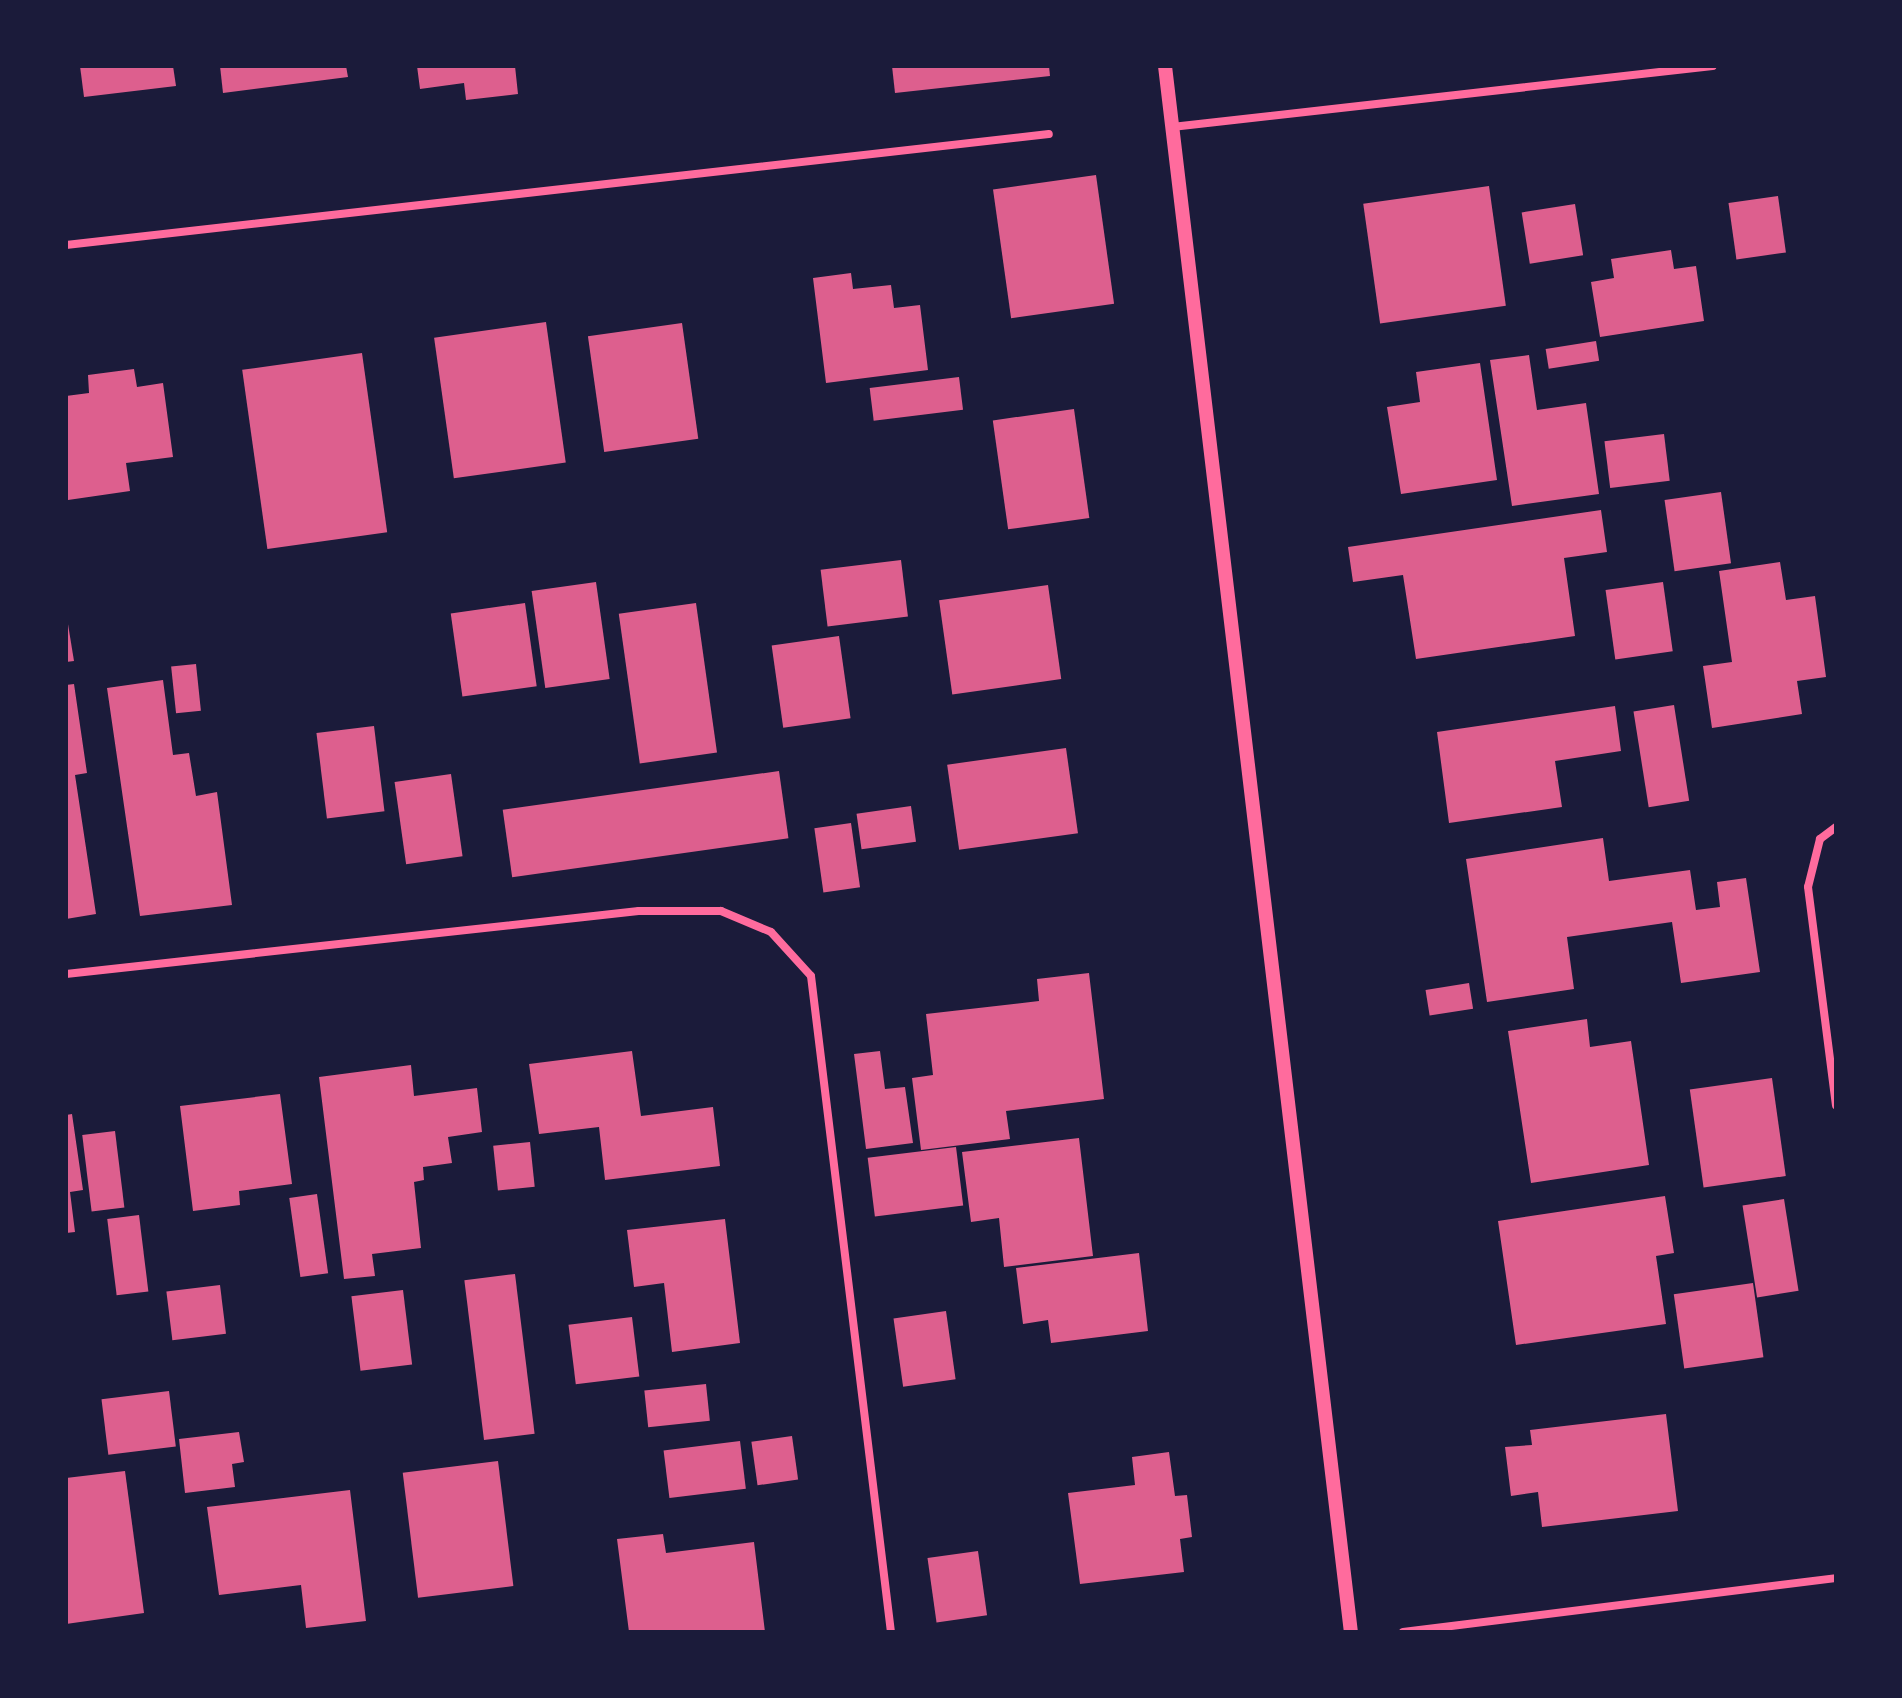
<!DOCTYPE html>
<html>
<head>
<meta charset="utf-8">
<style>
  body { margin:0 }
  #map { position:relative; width:1902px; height:1698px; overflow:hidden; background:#1b1b3a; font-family:Lato,sans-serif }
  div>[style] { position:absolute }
  .building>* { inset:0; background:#dd5f8e; transform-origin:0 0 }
  .minor>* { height:8px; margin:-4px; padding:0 4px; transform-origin:4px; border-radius:4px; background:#ff6b9d }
  .tertiary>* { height:14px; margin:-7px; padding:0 7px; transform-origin:7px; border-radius:7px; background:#ff6b9d }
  span { translate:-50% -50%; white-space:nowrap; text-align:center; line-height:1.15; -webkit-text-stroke:6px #1b1b3a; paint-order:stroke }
  .frame { position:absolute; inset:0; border:68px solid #1b1b3a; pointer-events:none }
</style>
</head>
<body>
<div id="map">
  <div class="building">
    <div style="clip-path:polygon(80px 66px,173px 66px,176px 86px,84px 97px)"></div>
    <div style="clip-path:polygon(220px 66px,346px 66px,348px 77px,223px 93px)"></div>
    <div style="clip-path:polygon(417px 66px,515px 66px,518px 94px,466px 100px,464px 83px,420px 89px)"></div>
    <div style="clip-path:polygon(892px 66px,1049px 66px,1050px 76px,895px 93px)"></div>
    <div style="left:1096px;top:175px;width:130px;height:104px;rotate:82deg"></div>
    <div style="left:1489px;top:186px;width:121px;height:127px;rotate:82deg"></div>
    <div style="left:1778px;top:196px;width:57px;height:50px;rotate:82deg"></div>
    <div style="left:1575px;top:204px;width:52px;height:54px;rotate:81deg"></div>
    <div style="clip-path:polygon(1671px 250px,1674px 269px,1696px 266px,1704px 321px,1600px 337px,1591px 282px,1614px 278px,1611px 259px)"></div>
    <div style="clip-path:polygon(851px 273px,853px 289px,891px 285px,894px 308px,920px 305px,928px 370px,826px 383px,813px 278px)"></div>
    <div style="left:546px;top:322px;width:142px;height:113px;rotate:82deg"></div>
    <div style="left:682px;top:323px;width:117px;height:95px;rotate:82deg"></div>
    <div style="left:1596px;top:341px;width:20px;height:51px;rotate:81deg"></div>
    <div style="left:362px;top:353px;width:181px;height:121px;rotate:82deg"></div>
    <div style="clip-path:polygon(1529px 355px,1537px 410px,1586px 403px,1599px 494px,1512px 506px,1490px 360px)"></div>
    <div style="clip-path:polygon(1480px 363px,1497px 480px,1401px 494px,1387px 407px,1420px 402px,1416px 372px)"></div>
    <div style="clip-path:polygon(134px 369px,137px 387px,163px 383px,173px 457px,126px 463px,130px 491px,68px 500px,66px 396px,89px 393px,88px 375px)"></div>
    <div style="left:959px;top:377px;width:33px;height:90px;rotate:83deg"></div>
    <div style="left:1074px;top:409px;width:110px;height:82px;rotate:82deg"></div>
    <div style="left:1664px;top:434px;width:47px;height:60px;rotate:83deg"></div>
    <div style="left:1721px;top:492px;width:72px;height:57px;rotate:82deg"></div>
    <div style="clip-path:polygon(1601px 510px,1607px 552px,1564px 558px,1575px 636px,1416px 659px,1403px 575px,1353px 582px,1348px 547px)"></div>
    <div style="left:901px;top:560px;width:57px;height:81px;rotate:83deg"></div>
    <div style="clip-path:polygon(1780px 562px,1786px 600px,1815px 596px,1826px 677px,1797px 681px,1802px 714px,1712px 728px,1703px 666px,1732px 662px,1719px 571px)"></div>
    <div style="left:596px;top:582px;width:98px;height:65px;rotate:82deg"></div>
    <div style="left:1663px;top:582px;width:70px;height:58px;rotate:82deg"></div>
    <div style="left:1048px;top:585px;width:95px;height:110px;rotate:82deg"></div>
    <div style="left:525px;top:603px;width:84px;height:75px;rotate:82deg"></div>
    <div style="left:696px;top:603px;width:151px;height:78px;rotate:82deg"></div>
    <div style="clip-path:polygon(66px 612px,74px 661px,66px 662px)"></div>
    <div style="left:839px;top:636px;width:83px;height:68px;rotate:82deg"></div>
    <div style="left:196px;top:664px;width:47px;height:25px;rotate:84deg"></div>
    <div style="clip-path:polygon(163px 680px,173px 755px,189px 753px,196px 796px,217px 792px,232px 905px,140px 916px,107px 688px)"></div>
    <div style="clip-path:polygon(74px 684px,87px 773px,75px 775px,96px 914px,66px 919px,66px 685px)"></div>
    <div style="left:1674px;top:705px;width:97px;height:41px;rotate:81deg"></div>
    <div style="clip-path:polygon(1615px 706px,1621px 751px,1555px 761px,1562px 807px,1449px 823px,1437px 732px)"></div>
    <div style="left:374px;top:726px;width:86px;height:58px;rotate:83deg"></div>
    <div style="left:1066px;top:748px;width:86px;height:120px;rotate:82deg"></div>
    <div style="left:779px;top:771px;width:68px;height:279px;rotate:82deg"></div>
    <div style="left:451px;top:774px;width:83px;height:57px;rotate:82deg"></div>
    <div style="left:911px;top:806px;width:36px;height:55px;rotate:82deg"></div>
    <div style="left:851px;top:823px;width:65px;height:37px;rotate:82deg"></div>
    <div style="clip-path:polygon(1603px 838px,1609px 881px,1690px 870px,1696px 910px,1720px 907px,1717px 882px,1746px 878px,1760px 972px,1681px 983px,1672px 922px,1567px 937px,1574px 989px,1487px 1002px,1466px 859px)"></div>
    <div style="clip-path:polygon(1089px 973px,1104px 1099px,1006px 1111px,1010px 1139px,921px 1150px,912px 1078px,933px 1075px,926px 1014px,1039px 1001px,1037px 979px)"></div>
    <div style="left:1469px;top:983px;width:26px;height:44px;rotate:81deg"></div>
    <div style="clip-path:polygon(1587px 1019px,1590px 1047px,1631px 1041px,1649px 1165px,1531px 1183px,1508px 1031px)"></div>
    <div style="clip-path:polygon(632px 1051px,641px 1116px,713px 1107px,720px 1166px,605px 1180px,599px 1127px,539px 1134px,529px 1064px)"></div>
    <div style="clip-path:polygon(880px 1051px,885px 1089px,905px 1087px,913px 1143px,866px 1149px,854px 1054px)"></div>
    <div style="clip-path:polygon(411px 1065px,414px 1096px,477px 1088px,482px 1132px,448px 1137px,452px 1163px,423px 1167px,424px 1180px,414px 1182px,421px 1248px,372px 1254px,375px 1276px,344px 1279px,319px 1077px)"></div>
    <div style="left:1772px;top:1078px;width:99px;height:83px;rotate:82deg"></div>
    <div style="clip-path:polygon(280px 1094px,292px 1184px,239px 1191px,240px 1205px,193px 1211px,180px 1106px)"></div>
    <div style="clip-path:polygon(72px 1114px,83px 1190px,70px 1192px,75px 1232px,66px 1233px,66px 1115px)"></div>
    <div style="left:115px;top:1131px;width:77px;height:33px;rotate:83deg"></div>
    <div style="clip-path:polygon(1079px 1138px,1093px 1256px,1004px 1267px,999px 1218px,971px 1222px,962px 1152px)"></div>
    <div style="left:530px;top:1142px;width:45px;height:37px;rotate:84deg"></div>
    <div style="left:956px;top:1147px;width:59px;height:89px;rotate:83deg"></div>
    <div style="left:317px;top:1194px;width:80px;height:28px;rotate:82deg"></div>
    <div style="clip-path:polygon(1665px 1196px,1674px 1253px,1656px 1256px,1666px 1324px,1516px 1345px,1498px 1221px)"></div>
    <div style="left:1784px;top:1199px;width:93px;height:42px;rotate:81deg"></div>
    <div style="left:139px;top:1215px;width:77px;height:32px;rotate:83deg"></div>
    <div style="clip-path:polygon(725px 1219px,740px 1343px,672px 1352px,664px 1283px,634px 1287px,627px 1230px)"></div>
    <div style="clip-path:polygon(1139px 1253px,1148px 1331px,1051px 1343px,1048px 1320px,1023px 1324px,1016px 1268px)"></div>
    <div style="left:515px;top:1274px;width:161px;height:51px;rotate:83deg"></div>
    <div style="left:1753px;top:1283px;width:75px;height:80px;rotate:82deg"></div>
    <div style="left:220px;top:1285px;width:49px;height:54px;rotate:83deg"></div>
    <div style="left:403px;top:1290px;width:75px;height:52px;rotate:83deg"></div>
    <div style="left:946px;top:1311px;width:69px;height:53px;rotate:82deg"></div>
    <div style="left:632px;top:1317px;width:60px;height:64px;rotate:83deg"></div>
    <div style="left:706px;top:1384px;width:37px;height:62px;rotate:84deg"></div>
    <div style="left:169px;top:1391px;width:56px;height:68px;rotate:83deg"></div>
    <div style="clip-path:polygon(1666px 1414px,1678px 1511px,1542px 1527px,1538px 1492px,1511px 1496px,1505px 1447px,1532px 1445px,1530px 1430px)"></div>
    <div style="clip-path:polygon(239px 1432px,244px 1462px,232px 1464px,235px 1487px,185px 1493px,179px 1439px)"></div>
    <div style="left:792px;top:1436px;width:44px;height:41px;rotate:82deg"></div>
    <div style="left:740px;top:1441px;width:48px;height:77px;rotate:83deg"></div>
    <div style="clip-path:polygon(1169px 1452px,1175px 1496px,1187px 1495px,1192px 1537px,1180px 1539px,1184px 1572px,1080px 1584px,1068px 1493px,1135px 1485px,1132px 1457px)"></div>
    <div style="left:498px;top:1461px;width:126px;height:96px;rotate:83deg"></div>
    <div style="clip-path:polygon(125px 1471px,144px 1613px,66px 1624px,66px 1478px)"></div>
    <div style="clip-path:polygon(350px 1490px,366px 1621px,306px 1628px,301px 1585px,219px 1595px,207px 1507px)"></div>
    <div style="clip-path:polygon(663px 1534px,666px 1553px,754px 1542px,765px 1632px,629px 1632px,617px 1539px)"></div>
    <div style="left:978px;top:1551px;width:65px;height:51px;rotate:82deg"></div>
  </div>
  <div class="minor">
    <div style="left:1172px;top:127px;width:544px;rotate:-6.43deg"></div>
    <div style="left:66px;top:245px;width:989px;rotate:-6.44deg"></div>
    <div style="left:1836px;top:827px;width:20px;rotate:143deg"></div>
    <div style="left:1820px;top:839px;width:49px;rotate:104deg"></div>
    <div style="left:1808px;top:887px;width:220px;rotate:82.7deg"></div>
    <div style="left:66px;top:974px;width:576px;rotate:-6.27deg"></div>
    <div style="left:639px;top:911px;width:82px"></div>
    <div style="left:721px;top:911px;width:54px;rotate:22.8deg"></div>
    <div style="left:771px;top:932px;width:59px;rotate:47.7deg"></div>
    <div style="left:811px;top:976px;width:661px;rotate:83.05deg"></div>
    <div style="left:1403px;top:1632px;width:436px;rotate:-7.1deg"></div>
  </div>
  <div class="tertiary">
    <div style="left:1165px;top:66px;width:1577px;rotate:83.23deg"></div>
  </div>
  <div class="frame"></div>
</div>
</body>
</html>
